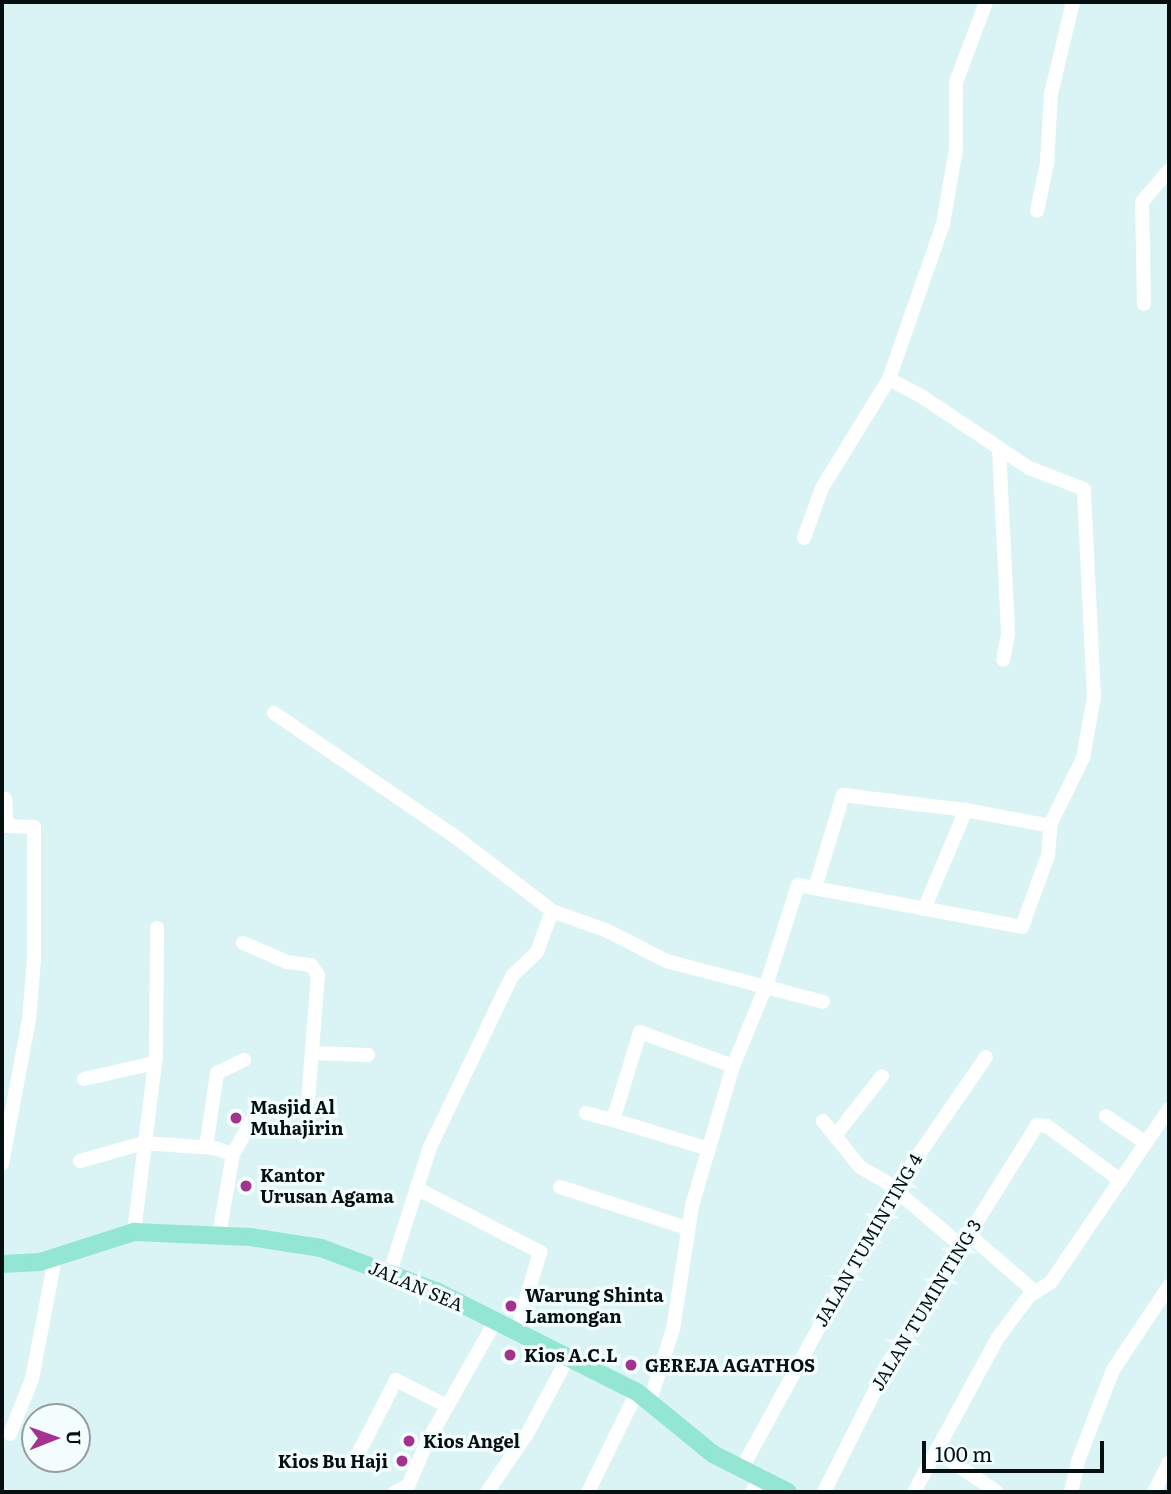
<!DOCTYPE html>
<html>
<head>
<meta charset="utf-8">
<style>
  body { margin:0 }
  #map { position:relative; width:1171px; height:1494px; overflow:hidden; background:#daf3f5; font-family:Literata,serif }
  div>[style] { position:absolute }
  .minor>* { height:14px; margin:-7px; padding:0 7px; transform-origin:7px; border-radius:7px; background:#fff }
  .major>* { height:18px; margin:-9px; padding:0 9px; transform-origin:9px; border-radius:9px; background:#92e6d2 }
  .dots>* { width:19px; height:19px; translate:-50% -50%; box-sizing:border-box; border:4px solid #f3fdfe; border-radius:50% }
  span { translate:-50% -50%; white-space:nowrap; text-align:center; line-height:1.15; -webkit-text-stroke:7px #f3fdfe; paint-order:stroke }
  .poi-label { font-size:18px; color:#071010; font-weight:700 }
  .left { translate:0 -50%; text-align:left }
  .right { translate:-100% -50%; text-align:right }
  .street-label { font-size:18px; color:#071010 }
  .frame { position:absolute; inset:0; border:4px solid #071010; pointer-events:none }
  .north { position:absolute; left:21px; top:1403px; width:70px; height:70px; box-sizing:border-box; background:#f3fdfe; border:2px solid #959e9f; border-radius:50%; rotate:89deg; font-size:19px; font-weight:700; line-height:28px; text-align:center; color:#071010 }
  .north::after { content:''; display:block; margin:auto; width:24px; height:32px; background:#a43390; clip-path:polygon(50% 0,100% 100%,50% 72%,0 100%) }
  .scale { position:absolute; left:922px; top:1441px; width:182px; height:32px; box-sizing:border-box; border:4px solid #071010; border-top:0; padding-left:9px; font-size:21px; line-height:24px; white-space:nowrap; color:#071010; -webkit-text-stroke:5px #f3fdfe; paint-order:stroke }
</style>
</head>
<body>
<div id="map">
  <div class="minor">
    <div style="left:1037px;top:211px;width:49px;rotate:-78.2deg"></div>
    <div style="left:1047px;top:163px;width:69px;rotate:-86.7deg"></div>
    <div style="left:1051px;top:94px;width:95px;rotate:-76.6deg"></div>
    <div style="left:1144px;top:304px;width:102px;rotate:-91.1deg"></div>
    <div style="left:1142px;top:202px;width:42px;rotate:-49.8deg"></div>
    <div style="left:889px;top:379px;width:164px;rotate:-70.8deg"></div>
    <div style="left:943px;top:224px;width:76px;rotate:-80.2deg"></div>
    <div style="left:956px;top:149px;width:67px;rotate:-90deg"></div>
    <div style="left:956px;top:82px;width:85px;rotate:-69.4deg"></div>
    <div style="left:999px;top:448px;width:187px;rotate:87.2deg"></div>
    <div style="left:1008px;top:635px;width:25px;rotate:101deg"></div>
    <div style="left:274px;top:713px;width:222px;rotate:34.3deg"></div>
    <div style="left:457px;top:838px;width:120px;rotate:37.5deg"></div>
    <div style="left:552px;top:911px;width:44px;rotate:110.1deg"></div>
    <div style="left:537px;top:952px;width:35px;rotate:136deg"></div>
    <div style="left:512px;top:976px;width:190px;rotate:115.6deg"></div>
    <div style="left:430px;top:1147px;width:131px;rotate:107.7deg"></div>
    <div style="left:815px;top:888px;width:97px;rotate:-73.2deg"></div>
    <div style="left:843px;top:795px;width:124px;rotate:7deg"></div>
    <div style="left:924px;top:909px;width:108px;rotate:-67deg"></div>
    <div style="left:966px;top:810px;width:86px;rotate:10.7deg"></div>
    <div style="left:552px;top:911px;width:59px;rotate:19.7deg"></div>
    <div style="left:608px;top:931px;width:65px;rotate:27.3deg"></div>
    <div style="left:666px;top:961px;width:162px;rotate:14.6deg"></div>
    <div style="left:313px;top:1053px;width:55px;rotate:2.1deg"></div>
    <div style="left:84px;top:1079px;width:73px;rotate:-12.7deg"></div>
    <div style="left:586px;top:1113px;width:28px;rotate:15deg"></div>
    <div style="left:613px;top:1120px;width:92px;rotate:-72.9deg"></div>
    <div style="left:640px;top:1032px;width:99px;rotate:20.1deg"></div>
    <div style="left:1106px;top:1116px;width:48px;rotate:34deg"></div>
    <div style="left:613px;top:1120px;width:100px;rotate:16.8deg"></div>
    <div style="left:823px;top:1121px;width:59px;rotate:51.2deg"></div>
    <div style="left:860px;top:1167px;width:30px;rotate:30deg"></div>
    <div style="left:886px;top:1182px;width:96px;rotate:40.3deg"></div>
    <div style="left:835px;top:1136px;width:76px;rotate:-51.9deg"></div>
    <div style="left:206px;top:1147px;width:75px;rotate:-81.5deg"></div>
    <div style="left:217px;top:1073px;width:30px;rotate:-26deg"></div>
    <div style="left:233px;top:1154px;width:51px;rotate:-60.4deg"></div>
    <div style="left:258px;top:1110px;width:34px;rotate:3deg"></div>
    <div style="left:292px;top:1112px;width:19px;rotate:-35deg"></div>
    <div style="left:308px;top:1101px;width:126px;rotate:-85.5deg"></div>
    <div style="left:318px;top:975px;width:12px;rotate:-125deg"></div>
    <div style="left:311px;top:965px;width:24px;rotate:-173deg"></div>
    <div style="left:287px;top:962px;width:48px;rotate:-156.6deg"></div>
    <div style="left:80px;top:1161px;width:66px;rotate:-15.9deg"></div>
    <div style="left:143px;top:1143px;width:71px;rotate:4deg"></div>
    <div style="left:214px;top:1148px;width:20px;rotate:18deg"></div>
    <div style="left:233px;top:1154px;width:82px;rotate:99.8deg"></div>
    <div style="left:2px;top:1164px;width:147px;rotate:-79.4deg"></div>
    <div style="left:29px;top:1020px;width:61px;rotate:-85.3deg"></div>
    <div style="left:34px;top:959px;width:132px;rotate:-90deg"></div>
    <div style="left:34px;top:827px;width:27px;rotate:-178deg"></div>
    <div style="left:7px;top:826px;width:27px;rotate:-94deg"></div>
    <div style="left:560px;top:1187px;width:133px;rotate:17.9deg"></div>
    <div style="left:416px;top:1188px;width:140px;rotate:27.3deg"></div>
    <div style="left:540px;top:1252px;width:84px;rotate:106.5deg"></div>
    <div style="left:134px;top:1232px;width:178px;rotate:-82.9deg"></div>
    <div style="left:156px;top:1055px;width:127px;rotate:-89.5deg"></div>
    <div style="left:967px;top:1233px;width:90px;rotate:40.9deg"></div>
    <div style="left:650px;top:1401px;width:76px;rotate:-72.3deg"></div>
    <div style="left:673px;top:1329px;width:124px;rotate:-81.2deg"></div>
    <div style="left:692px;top:1206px;width:146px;rotate:-73.7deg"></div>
    <div style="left:733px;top:1066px;width:87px;rotate:-67.6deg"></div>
    <div style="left:766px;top:986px;width:106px;rotate:-72.4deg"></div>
    <div style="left:798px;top:885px;width:228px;rotate:10.6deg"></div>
    <div style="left:1022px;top:927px;width:77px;rotate:-70.1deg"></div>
    <div style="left:1048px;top:855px;width:32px;rotate:-85deg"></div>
    <div style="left:1051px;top:823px;width:72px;rotate:-63.8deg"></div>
    <div style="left:1083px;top:758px;width:62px;rotate:-79.8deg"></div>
    <div style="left:1094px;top:697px;width:208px;rotate:-92.8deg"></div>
    <div style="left:1084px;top:489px;width:59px;rotate:-159.1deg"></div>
    <div style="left:1029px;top:468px;width:130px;rotate:-146.3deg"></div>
    <div style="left:921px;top:396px;width:36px;rotate:-152deg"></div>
    <div style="left:889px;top:379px;width:128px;rotate:121.6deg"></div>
    <div style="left:822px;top:488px;width:53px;rotate:109.8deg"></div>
    <div style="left:10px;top:1434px;width:59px;rotate:-68.2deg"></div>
    <div style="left:32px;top:1379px;width:123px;rotate:-79.2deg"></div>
    <div style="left:936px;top:1451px;width:73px;rotate:33.9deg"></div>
    <div style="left:354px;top:1462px;width:92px;rotate:-62.9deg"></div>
    <div style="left:396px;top:1380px;width:57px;rotate:27deg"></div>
    <div style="left:742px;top:1468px;width:318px;rotate:-61.3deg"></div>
    <div style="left:895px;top:1189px;width:160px;rotate:-55.4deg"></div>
    <div style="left:395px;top:1492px;width:14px;rotate:-25deg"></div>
    <div style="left:408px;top:1486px;width:48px;rotate:-66.6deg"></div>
    <div style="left:427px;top:1442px;width:138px;rotate:-60.5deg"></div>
    <div style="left:487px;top:1492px;width:70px;rotate:-55.4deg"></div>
    <div style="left:527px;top:1434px;width:86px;rotate:-61.7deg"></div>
    <div style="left:588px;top:1492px;width:111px;rotate:-63.9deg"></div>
    <div style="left:752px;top:1492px;width:19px;rotate:-58deg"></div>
    <div style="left:824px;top:1492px;width:149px;rotate:-63.3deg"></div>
    <div style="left:891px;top:1359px;width:276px;rotate:-58deg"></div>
    <div style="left:1037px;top:1125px;width:10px;rotate:6deg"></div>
    <div style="left:1047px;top:1126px;width:92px;rotate:36.6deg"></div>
    <div style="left:914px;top:1492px;width:174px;rotate:-61.5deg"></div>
    <div style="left:997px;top:1339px;width:54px;rotate:-53.3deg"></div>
    <div style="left:1029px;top:1296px;width:26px;rotate:-32deg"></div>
    <div style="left:1051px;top:1282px;width:209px;rotate:-55.7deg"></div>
    <div style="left:1071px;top:1492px;width:32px;rotate:-77deg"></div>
    <div style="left:1078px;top:1461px;width:97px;rotate:-69deg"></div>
    <div style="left:1113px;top:1370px;width:101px;rotate:-56.3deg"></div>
    <div style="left:1154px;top:1492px;width:33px;rotate:-63deg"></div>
  </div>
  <div class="major">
    <div style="left:2px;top:1264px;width:38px;rotate:-3deg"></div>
    <div style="left:40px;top:1262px;width:99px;rotate:-17.7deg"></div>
    <div style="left:134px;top:1232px;width:116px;rotate:2.5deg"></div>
    <div style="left:250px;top:1237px;width:72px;rotate:8.8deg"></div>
    <div style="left:321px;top:1248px;width:125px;rotate:20.6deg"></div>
    <div style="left:438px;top:1292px;width:223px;rotate:26.7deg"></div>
    <div style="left:637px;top:1392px;width:98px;rotate:39.2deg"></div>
    <div style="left:713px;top:1454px;width:84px;rotate:26.9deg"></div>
  </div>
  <div class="dots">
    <div style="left:236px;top:1118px;background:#a43390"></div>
    <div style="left:246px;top:1186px;background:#a43390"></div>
    <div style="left:511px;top:1306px;background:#a43390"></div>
    <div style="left:510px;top:1355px;background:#a43390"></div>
    <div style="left:631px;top:1365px;background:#a43390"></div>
    <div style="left:409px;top:1441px;background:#a43390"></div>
    <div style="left:402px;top:1461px;background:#a43390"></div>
  </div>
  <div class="poi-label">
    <span class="left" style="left:250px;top:1118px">Masjid Al<br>Muhajirin</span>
    <span class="left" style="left:260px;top:1186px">Kantor<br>Urusan Agama</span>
    <span class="left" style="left:525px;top:1306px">Warung Shinta<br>Lamongan</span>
    <span class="left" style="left:524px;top:1355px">Kios A.C.L</span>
    <span class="left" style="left:645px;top:1365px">GEREJA AGATHOS</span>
    <span class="left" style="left:423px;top:1441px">Kios Angel</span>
    <span class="right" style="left:388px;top:1461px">Kios Bu Haji</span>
  </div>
  <div class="street-label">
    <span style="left:868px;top:1240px;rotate:-60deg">JALAN TUMINTING 4</span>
    <span style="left:416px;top:1286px;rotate:23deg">JALAN SEA</span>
    <span style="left:926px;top:1305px;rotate:-59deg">JALAN TUMINTING 3</span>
  </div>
  <div class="frame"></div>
  <div class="north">U</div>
  <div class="scale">100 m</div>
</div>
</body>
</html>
